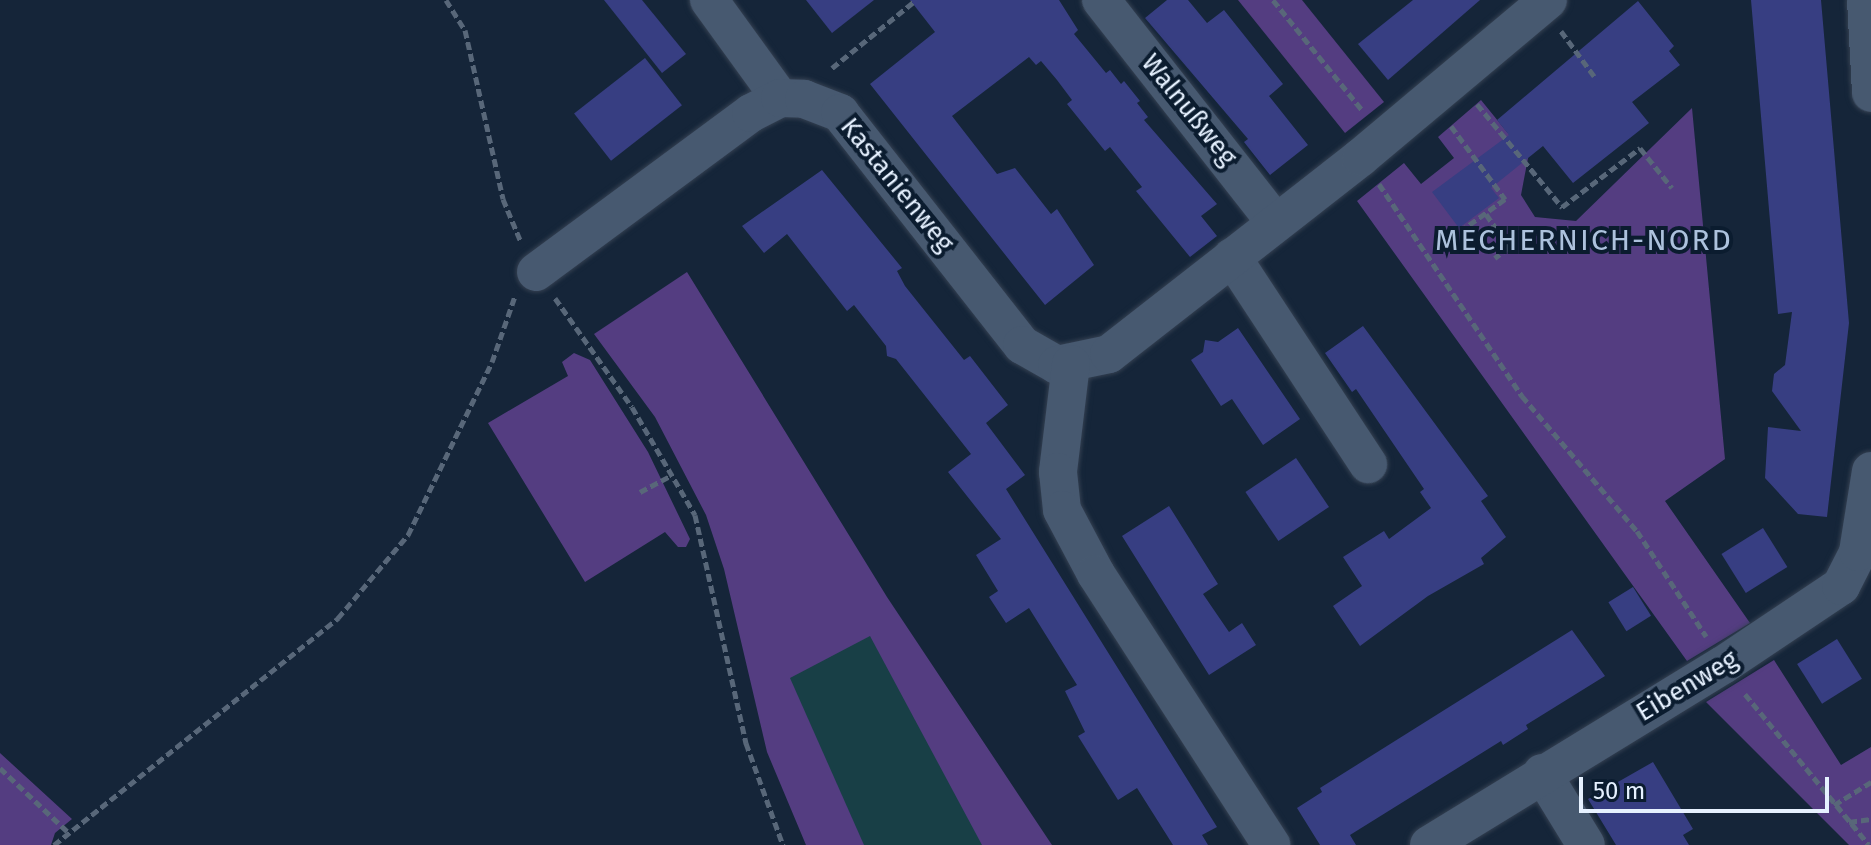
<!DOCTYPE html>
<html>
<head>
<meta charset="utf-8">
<style>
  body { margin:0 }
  #map { position:relative; width:1871px; height:845px; overflow:hidden; background:#152539; font-family:"Fira Sans",sans-serif }
  div>[style] { position:absolute }
  .green>* { inset:0; background:#543d81 }
  .water>* { inset:0; background:#183f46 }
  .building>* { inset:0; background:#373e82; transform-origin:0 0 }
  .path>* { height:5px; margin-top:-2.5px; transform-origin:0; background:repeating-linear-gradient(90deg,#586779 0 8px,transparent 0 12px) }
  .roads { filter:drop-shadow(0 0 2px #344051) drop-shadow(0 0 2px #344051) }
  .minor>* { height:38px; margin:-19px; padding:0 19px; transform-origin:19px; border-radius:19px; background:#475970 }
  span { translate:-50% -50%; white-space:nowrap; text-align:center; line-height:1.15; -webkit-text-stroke:8px #0b1c2f; paint-order:stroke }
  .street-label { font-size:26px; color:#e6f1ff }
  .quarter-label { font-size:30px; color:#adc2dd; letter-spacing:2px }
  .scale { position:absolute; left:1579px; top:777px; width:250px; height:36px; box-sizing:border-box; border:4px solid #e6f1ff; border-top:0; padding-left:10px; font-size:24px; line-height:28px; white-space:nowrap; color:#e6f1ff; -webkit-text-stroke:6px #0b1c2f; paint-order:stroke }
</style>
</head>
<body>
<div id="map">
  <div class="green">
    <div style="clip-path:polygon(1238px 0,1302px 0,1384px 102px,1345px 133px)"></div>
    <div style="clip-path:polygon(1481px 100px,1528px 158px,1521px 195px,1535px 217px,1576px 221px,1692px 108px,1725px 459px,1665px 501px,1750px 623px,1687px 661px,1357px 201px,1404px 163px,1421px 184px,1454px 158px,1438px 137px)"></div>
    <div style="clip-path:polygon(687px 272px,887px 597px,1052px 845px,806px 845px,767px 752px,724px 569px,706px 515px,655px 417px,594px 334px)"></div>
    <div style="clip-path:polygon(574px 353px,590px 360px,648px 452px,690px 539px,686px 547px,678px 547px,665px 532px,585px 582px,488px 423px,568px 376px,562px 362px)"></div>
    <div style="clip-path:polygon(1774px 660px,1841px 765px,1871px 747px,1871px 845px,1849px 845px,1706px 702px)"></div>
    <div style="clip-path:polygon(0 753px,72px 819px,55px 833px,51px 845px,0 845px)"></div>
  </div>
  <div class="water">
    <div style="clip-path:polygon(870px 636px,982px 845px,864px 845px,790px 678px)"></div>
  </div>
  <div class="building">
    <div style="clip-path:polygon(604px 0,642px 0,686px 54px,662px 73px)"></div>
    <div style="clip-path:polygon(806px 0,874px 0,832px 33px)"></div>
    <div style="clip-path:polygon(910px 0,1059px 0,1078px 30px,1074px 34px,1106px 73px,1110px 70px,1121px 84px,1124px 81px,1140px 101px,1137px 103px,1148px 117px,1144px 120px,1217px 204px,1201px 216px,1217px 236px,1190px 257px,1136px 191px,1142px 187px,1110px 147px,1105px 151px,1067px 104px,1072px 100px,1057px 80px,1041px 61px,1036px 65px,1029px 57px,952px 116px,997px 174px,1015px 168px,1051px 214px,1057px 209px,1094px 265px,1045px 305px,870px 84px,935px 32px)"></div>
    <div style="clip-path:polygon(1167px 0,1188px 0,1207px 23px,1224px 10px,1283px 84px,1269px 96px,1308px 145px,1270px 175px,1244px 142px,1248px 139px,1145px 18px)"></div>
    <div style="clip-path:polygon(1413px 0,1480px 0,1388px 80px,1358px 44px)"></div>
    <div style="clip-path:polygon(1751px 0,1821px 0,1849px 323px,1827px 517px,1798px 514px,1765px 478px,1768px 427px,1801px 431px,1772px 391px,1774px 374px,1785px 365px,1792px 312px,1778px 314px)"></div>
    <div style="clip-path:polygon(1638px 1px,1674px 46px,1669px 51px,1680px 65px,1632px 102px,1649px 123px,1573px 183px,1543px 146px,1491px 188px,1499px 198px,1459px 228px,1432px 192px,1509px 135px,1497px 120px)"></div>
    <div style="left:645px;top:58px;width:60px;height:90px;rotate:52deg"></div>
    <div style="clip-path:polygon(822px 170px,902px 268px,897px 271px,905px 286px,964px 360px,970px 356px,1008px 405px,986px 423px,1025px 475px,1006px 489px,1217px 827px,1202px 835px,1208px 845px,1173px 845px,1137px 788px,1118px 800px,1078px 736px,1085px 732px,1065px 691px,1077px 685px,1029px 608px,1006px 623px,989px 597px,998px 591px,976px 555px,1001px 539px,948px 472px,971px 454px,896px 359px,887px 356px,886px 346px,854px 305px,847px 311px,787px 234px,764px 253px,742px 226px)"></div>
    <div style="clip-path:polygon(1363px 326px,1488px 496px,1481px 501px,1506px 537px,1481px 558px,1484px 564px,1428px 596px,1360px 646px,1333px 606px,1362px 586px,1343px 557px,1384px 531px,1389px 539px,1431px 508px,1420px 492px,1424px 489px,1356px 389px,1352px 392px,1325px 353px)"></div>
    <div style="clip-path:polygon(1238px 328px,1300px 419px,1263px 445px,1232px 399px,1221px 406px,1191px 360px,1203px 352px,1205px 340px,1218px 342px)"></div>
    <div style="left:1296px;top:458px;width:59px;height:61px;rotate:56deg"></div>
    <div style="clip-path:polygon(1169px 506px,1218px 584px,1203px 594px,1229px 632px,1242px 623px,1256px 645px,1209px 675px,1122px 536px)"></div>
    <div style="left:1763px;top:528px;width:46px;height:49px;rotate:58deg"></div>
    <div style="left:1633px;top:587px;width:34px;height:29px;rotate:58deg"></div>
    <div style="clip-path:polygon(1572px 630px,1605px 676px,1526px 725px,1528px 729px,1503px 745px,1501px 741px,1350px 835px,1356px 845px,1320px 845px,1297px 808px,1322px 792px,1320px 788px)"></div>
    <div style="left:1837px;top:639px;width:47px;height:47px;rotate:58deg"></div>
    <div style="clip-path:polygon(1653px 762px,1693px 829px,1683px 835px,1689px 845px,1616px 845px,1588px 799px)"></div>
  </div>
  <div class="path">
    <div style="left:446px;top:0;width:36px;rotate:58deg"></div>
    <div style="left:465px;top:30px;width:173px;rotate:77.3deg"></div>
    <div style="left:503px;top:199px;width:47px;rotate:67.3deg"></div>
    <div style="left:1273px;top:0;width:143px;rotate:51deg"></div>
    <div style="left:1561px;top:31px;width:56px;rotate:53.7deg"></div>
    <div style="left:832px;top:68px;width:108px;rotate:-39deg"></div>
    <div style="left:1477px;top:104px;width:134px;rotate:50.5deg"></div>
    <div style="left:1562px;top:207px;width:98px;rotate:-37.1deg"></div>
    <div style="left:1640px;top:148px;width:51px;rotate:51.3deg"></div>
    <div style="left:1451px;top:126px;width:91px;rotate:53.5deg"></div>
    <div style="left:1505px;top:199px;width:53px;rotate:144.2deg"></div>
    <div style="left:1379px;top:184px;width:256px;rotate:56deg"></div>
    <div style="left:1522px;top:396px;width:177px;rotate:49.6deg"></div>
    <div style="left:1637px;top:531px;width:126px;rotate:56.7deg"></div>
    <div style="left:1486px;top:214px;width:40px;rotate:55.1deg"></div>
    <div style="left:1509px;top:247px;width:18px;rotate:142deg"></div>
    <div style="left:555px;top:298px;width:133px;rotate:54.8deg"></div>
    <div style="left:632px;top:407px;width:125px;rotate:59.7deg"></div>
    <div style="left:695px;top:515px;width:234px;rotate:77.4deg"></div>
    <div style="left:746px;top:743px;width:109px;rotate:70.1deg"></div>
    <div style="left:640px;top:492px;width:36px;rotate:-28deg"></div>
    <div style="left:1745px;top:694px;width:195px;rotate:50.6deg"></div>
    <div style="left:0;top:768px;width:95px;rotate:43.3deg"></div>
    <div style="left:1834px;top:805px;width:44px;rotate:-31.9deg"></div>
    <div style="left:1849px;top:822px;width:22px;rotate:-8deg"></div>
    <div style="left:54px;top:845px;width:364px;rotate:-38.6deg"></div>
    <div style="left:338px;top:618px;width:109px;rotate:-49.9deg"></div>
    <div style="left:408px;top:535px;width:192px;rotate:-64.1deg"></div>
    <div style="left:492px;top:362px;width:70px;rotate:-70.8deg"></div>
  </div>
  <div class="roads">
    <div class="minor">
      <div style="left:709px;top:0;width:121px;rotate:54.1deg"></div>
      <div style="left:1101px;top:0;width:281px;rotate:51.9deg"></div>
      <div style="left:1866px;top:0;width:93px;rotate:86.9deg"></div>
      <div style="left:1232px;top:257px;width:248px;rotate:56.7deg"></div>
      <div style="left:536px;top:272px;width:267px;rotate:-36.5deg"></div>
      <div style="left:751px;top:113px;width:33px;rotate:-27deg"></div>
      <div style="left:780px;top:98px;width:24px;rotate:2deg"></div>
      <div style="left:804px;top:99px;width:39px;rotate:21deg"></div>
      <div style="left:840px;top:113px;width:295px;rotate:51.9deg"></div>
      <div style="left:1022px;top:345px;width:40px;rotate:29.7deg"></div>
      <div style="left:1057px;top:365px;width:53px;rotate:-11.9deg"></div>
      <div style="left:1109px;top:354px;width:320px;rotate:-38deg"></div>
      <div style="left:1361px;top:157px;width:244px;rotate:-40deg"></div>
      <div style="left:1071px;top:364px;width:109px;rotate:96.9deg"></div>
      <div style="left:1058px;top:472px;width:38px;rotate:84deg"></div>
      <div style="left:1062px;top:510px;width:72px;rotate:62deg"></div>
      <div style="left:1096px;top:574px;width:323px;rotate:57.1deg"></div>
      <div style="left:1542px;top:773px;width:84px;rotate:58.6deg"></div>
      <div style="left:1429px;top:845px;width:345px;rotate:-31.5deg"></div>
      <div style="left:1723px;top:665px;width:142px;rotate:-33.8deg"></div>
      <div style="left:1841px;top:586px;width:38px;rotate:-63deg"></div>
      <div style="left:1858px;top:552px;width:82px;rotate:-80.9deg"></div>
    </div>
  </div>
  <div class="street-label">
    <span style="left:1189px;top:110px;rotate:51deg">Walnußweg</span>
    <span style="left:897px;top:185px;rotate:51deg">Kastanienweg</span>
    <span style="left:1687px;top:686px;rotate:-31deg">Eibenweg</span>
  </div>
  <div class="quarter-label">
    <span style="left:1584px;top:240px">MECHERNICH-NORD</span>
  </div>
  <div class="scale">50 m</div>
</div>
</body>
</html>
